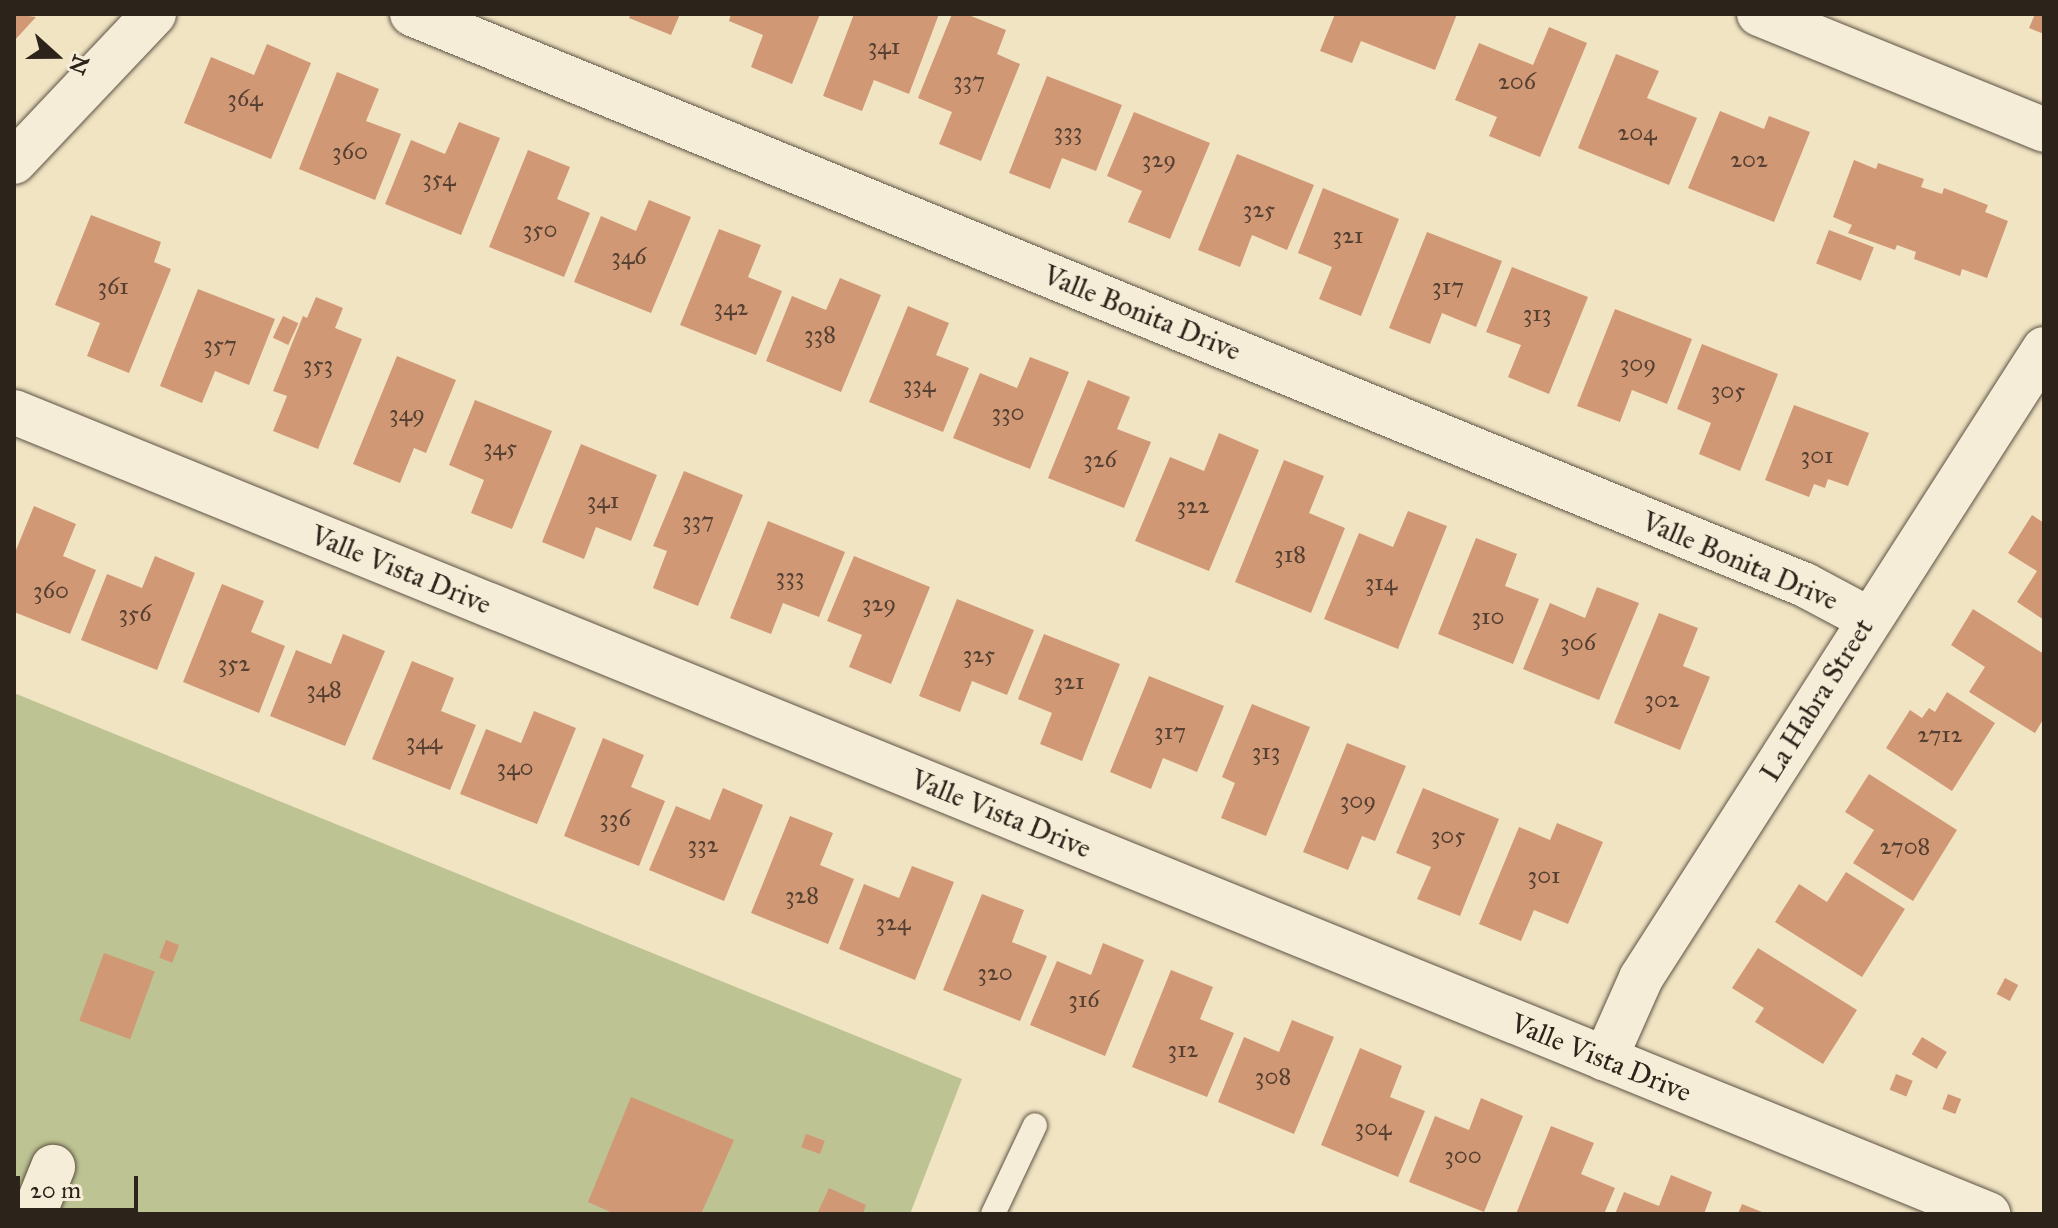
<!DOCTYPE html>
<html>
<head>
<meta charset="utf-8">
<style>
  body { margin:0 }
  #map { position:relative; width:2058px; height:1228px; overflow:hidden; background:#f1e4c3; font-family:"IM FELL Great Primer",serif }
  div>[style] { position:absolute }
  .green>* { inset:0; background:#bdc392 }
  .building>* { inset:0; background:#d19876; transform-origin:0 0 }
  .roads { filter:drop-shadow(0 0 2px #5d5344) drop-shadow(0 0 2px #5d5344) }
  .lane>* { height:24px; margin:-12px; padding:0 12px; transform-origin:12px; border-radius:12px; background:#f6edd8 }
  .street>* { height:44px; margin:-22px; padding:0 22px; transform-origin:22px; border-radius:22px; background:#f6edd8 }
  span { translate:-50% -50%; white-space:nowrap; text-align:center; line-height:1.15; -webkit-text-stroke:6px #f6edd8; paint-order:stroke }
  .number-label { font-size:24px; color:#554031 }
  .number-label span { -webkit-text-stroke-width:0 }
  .street-label { font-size:28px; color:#2c231a }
  .frame { position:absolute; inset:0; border:16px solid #2c231a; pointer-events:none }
  .north { position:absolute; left:16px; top:16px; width:80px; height:80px; -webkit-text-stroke:6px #f6edd8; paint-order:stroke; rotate:111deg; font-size:22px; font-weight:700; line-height:32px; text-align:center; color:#2c231a }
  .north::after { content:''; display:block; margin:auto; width:28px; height:36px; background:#2c231a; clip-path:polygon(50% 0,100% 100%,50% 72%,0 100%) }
  .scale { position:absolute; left:16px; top:1176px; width:122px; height:36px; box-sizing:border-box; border:4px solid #2c231a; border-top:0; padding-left:10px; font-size:24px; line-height:28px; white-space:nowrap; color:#2c231a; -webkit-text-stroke:6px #f6edd8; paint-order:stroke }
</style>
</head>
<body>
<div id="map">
  <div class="green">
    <div style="clip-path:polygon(14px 693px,962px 1079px,910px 1214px,14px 1214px)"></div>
  </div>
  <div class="building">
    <div style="clip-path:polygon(14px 14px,36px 17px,14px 41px)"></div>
    <div style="clip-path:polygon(631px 14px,680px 14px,671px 35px,629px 18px)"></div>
    <div style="clip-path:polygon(731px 14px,820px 14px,792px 84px,751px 67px,763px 35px,729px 21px)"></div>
    <div style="clip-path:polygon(854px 14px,939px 14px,909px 94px,874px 80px,862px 111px,823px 96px)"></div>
    <div style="clip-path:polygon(952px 14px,966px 14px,1006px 30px,997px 54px,1020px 64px,981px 161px,939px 144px,952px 112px,918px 98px)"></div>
    <div style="clip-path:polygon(1335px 14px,1457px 14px,1435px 70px,1361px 41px,1352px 63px,1320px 51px)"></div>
    <div style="clip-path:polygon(2035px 14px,2044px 14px,2044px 34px,2029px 28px)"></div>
    <div style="clip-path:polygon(1549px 27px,1587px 43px,1540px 157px,1489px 136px,1497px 117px,1455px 100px,1479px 43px,1533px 65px)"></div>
    <div style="clip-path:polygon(267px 44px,311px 63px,271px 159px,184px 123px,211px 57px,254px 75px)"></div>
    <div style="clip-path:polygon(1616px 54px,1659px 71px,1647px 98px,1697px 118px,1669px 185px,1578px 148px)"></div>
    <div style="clip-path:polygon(337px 72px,379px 89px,366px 121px,401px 134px,375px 200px,299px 169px)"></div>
    <div style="clip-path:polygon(1047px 76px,1122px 105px,1096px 171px,1062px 158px,1050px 189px,1009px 173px)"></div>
    <div style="clip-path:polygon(1720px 111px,1764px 129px,1769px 116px,1810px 132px,1774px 222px,1688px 188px)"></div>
    <div style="clip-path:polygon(1134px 112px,1210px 143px,1170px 239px,1128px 222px,1142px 191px,1107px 176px)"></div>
    <div style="clip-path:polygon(459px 122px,500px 138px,461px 235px,385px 204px,411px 140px,445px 154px)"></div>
    <div style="clip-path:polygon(528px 150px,570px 167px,557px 199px,590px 213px,564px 277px,489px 247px)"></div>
    <div style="clip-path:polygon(1237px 154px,1314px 185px,1287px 250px,1252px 235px,1240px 267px,1198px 250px)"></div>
    <div style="clip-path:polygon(1854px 160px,1876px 169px,1878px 163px,1924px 179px,1921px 187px,1942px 194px,1944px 188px,1988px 205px,1985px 212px,2008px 221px,1987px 278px,1962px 269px,1960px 276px,1914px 259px,1916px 252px,1897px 245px,1895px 250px,1848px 233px,1852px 225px,1833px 217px)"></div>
    <div style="clip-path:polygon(1323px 188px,1399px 219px,1361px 316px,1319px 299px,1332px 267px,1298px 253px)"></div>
    <div style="clip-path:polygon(649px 200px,691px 217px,651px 313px,574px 282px,601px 216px,636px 231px)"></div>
    <div style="clip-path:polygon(91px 215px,161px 242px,154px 262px,171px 269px,129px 373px,87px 356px,100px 323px,55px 305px)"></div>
    <div style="clip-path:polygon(719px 229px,761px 245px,748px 277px,782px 291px,756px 355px,680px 325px)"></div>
    <div style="left:1829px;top:230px;width:48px;height:36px;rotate:21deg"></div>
    <div style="clip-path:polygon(1427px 232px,1502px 261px,1476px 327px,1442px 313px,1430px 344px,1389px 328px)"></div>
    <div style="clip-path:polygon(1512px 267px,1588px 297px,1549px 394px,1508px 377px,1521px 345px,1486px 332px)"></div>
    <div style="clip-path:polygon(840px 278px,881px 295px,841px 392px,766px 361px,792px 296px,826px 310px)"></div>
    <div style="clip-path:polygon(198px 289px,275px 319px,249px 385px,215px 371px,202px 403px,160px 386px)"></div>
    <div style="clip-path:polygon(316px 297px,343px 308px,335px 328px,362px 339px,318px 449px,273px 431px,287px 396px,273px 391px,303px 316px,307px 318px)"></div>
    <div style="clip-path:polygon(908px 306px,949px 323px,936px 355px,969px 368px,943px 432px,869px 402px)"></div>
    <div style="clip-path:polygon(1615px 309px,1692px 339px,1667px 404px,1632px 390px,1620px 422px,1577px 406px)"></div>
    <div style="left:283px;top:316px;width:17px;height:24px;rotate:25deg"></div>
    <div style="clip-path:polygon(1702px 344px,1778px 374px,1740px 471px,1699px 454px,1711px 423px,1677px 409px)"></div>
    <div style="clip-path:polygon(397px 356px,456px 380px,426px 453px,414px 448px,400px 483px,353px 464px)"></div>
    <div style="clip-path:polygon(1030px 357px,1069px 372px,1030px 469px,953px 438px,980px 373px,1017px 388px)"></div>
    <div style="clip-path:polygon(1088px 380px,1130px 397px,1117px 429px,1151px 442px,1124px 508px,1048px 478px)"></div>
    <div style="clip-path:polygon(475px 400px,552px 431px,512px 529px,471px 513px,484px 480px,449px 465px)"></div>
    <div style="clip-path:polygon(1794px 405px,1869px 433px,1848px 486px,1828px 479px,1825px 488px,1814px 484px,1809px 497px,1765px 480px)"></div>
    <div style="clip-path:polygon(1219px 433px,1259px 450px,1209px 571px,1135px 541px,1170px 457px,1204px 471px)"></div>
    <div style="clip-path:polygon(581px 444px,657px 475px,631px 541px,596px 527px,584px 559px,542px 542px)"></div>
    <div style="clip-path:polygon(1284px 460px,1324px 476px,1309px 513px,1345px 528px,1311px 613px,1235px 582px)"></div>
    <div style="clip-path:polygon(684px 471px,743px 495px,698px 606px,653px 588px,667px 551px,653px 546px)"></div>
    <div style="clip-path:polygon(34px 506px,76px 524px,63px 556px,96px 570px,70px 634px,14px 612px,14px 555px)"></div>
    <div style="clip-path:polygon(1408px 511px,1447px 526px,1398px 649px,1324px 619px,1359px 533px,1393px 547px)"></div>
    <div style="clip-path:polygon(2032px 515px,2044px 523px,2044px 620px,2017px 602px,2037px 571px,2008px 553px)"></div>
    <div style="clip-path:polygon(768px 521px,845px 552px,819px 617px,783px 603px,771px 634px,730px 618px)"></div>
    <div style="clip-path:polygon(1476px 538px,1517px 554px,1505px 586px,1539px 599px,1513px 664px,1438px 634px)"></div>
    <div style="clip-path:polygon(155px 556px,195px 573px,157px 670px,81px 640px,107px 574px,142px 588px)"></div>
    <div style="clip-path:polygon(854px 556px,930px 587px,891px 684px,849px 667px,862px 635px,827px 621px)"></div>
    <div style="clip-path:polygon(222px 584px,264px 601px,251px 632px,285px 646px,259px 713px,183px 682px)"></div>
    <div style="clip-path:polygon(1597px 587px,1639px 603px,1599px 700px,1523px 669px,1550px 603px,1585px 618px)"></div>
    <div style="clip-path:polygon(957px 599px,1034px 630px,1007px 695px,972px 681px,960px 712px,919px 696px)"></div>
    <div style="clip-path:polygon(1973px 609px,2044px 654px,2044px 718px,2035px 733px,1969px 692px,1985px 667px,1951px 645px)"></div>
    <div style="clip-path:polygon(1659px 613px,1698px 628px,1683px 666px,1710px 677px,1680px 750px,1614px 723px)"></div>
    <div style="clip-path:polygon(343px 634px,385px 651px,345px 746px,270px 716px,296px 650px,331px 664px)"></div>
    <div style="clip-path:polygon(1044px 634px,1120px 664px,1082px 761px,1040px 744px,1052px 713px,1018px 699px)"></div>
    <div style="clip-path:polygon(412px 661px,454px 678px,441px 711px,476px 725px,450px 790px,372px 759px)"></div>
    <div style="clip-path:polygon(1149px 676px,1224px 706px,1197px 772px,1163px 758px,1151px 789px,1110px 772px)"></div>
    <div style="clip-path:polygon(1947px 692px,1995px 723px,1952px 791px,1886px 748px,1910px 710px,1922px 718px,1929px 708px,1935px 712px)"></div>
    <div style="clip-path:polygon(1252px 704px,1310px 727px,1266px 836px,1221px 818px,1235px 783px,1222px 777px)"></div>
    <div style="clip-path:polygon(534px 711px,576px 728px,537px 824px,460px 794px,486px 729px,521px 743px)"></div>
    <div style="clip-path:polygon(603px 738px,644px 755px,631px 787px,665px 801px,639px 866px,564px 836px)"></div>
    <div style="clip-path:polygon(1347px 743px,1406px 766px,1375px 841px,1362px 836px,1348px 870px,1303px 852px)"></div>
    <div style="clip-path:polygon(1869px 774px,1957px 830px,1913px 901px,1853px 863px,1874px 830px,1845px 812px)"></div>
    <div style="clip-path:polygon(723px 788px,763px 805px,724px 901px,649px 870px,676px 806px,710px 820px)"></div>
    <div style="clip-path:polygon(1423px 788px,1499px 819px,1460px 916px,1417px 899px,1431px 867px,1396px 853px)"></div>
    <div style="clip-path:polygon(790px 816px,833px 833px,820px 865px,854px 879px,828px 944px,751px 913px)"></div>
    <div style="clip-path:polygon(1557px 823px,1603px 842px,1568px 924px,1534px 910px,1521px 941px,1479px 924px,1519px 827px,1550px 840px)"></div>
    <div style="clip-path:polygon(912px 866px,954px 882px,915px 980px,839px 949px,864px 884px,899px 898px)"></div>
    <div style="clip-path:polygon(1846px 872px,1905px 909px,1862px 977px,1775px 922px,1799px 884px,1827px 902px)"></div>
    <div style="clip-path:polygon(982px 894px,1024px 910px,1012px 942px,1047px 956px,1020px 1021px,943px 990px)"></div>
    <div style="left:166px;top:940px;width:14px;height:19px;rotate:21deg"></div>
    <div style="clip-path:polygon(1103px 943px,1144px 960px,1105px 1056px,1030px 1025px,1057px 961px,1091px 975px)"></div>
    <div style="clip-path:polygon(1758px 948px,1857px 1010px,1823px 1064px,1755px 1022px,1764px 1008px,1732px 988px)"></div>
    <div style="left:104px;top:953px;width:54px;height:72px;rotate:20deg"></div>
    <div style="clip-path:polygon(1171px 970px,1213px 987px,1200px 1019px,1234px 1033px,1207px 1097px,1132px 1067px)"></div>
    <div style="left:2005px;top:978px;width:15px;height:18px;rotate:28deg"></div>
    <div style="clip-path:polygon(1292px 1020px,1334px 1037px,1294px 1134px,1218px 1102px,1244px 1037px,1279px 1052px)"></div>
    <div style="left:1922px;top:1037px;width:29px;height:20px;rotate:31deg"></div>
    <div style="clip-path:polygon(1360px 1048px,1402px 1066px,1390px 1097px,1425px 1111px,1398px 1177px,1321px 1145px)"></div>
    <div style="left:1896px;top:1074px;width:18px;height:17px;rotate:22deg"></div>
    <div style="left:1948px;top:1094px;width:14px;height:16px;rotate:21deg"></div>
    <div style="clip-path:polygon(631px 1097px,734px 1140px,701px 1214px,615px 1214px,588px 1202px)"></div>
    <div style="clip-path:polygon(1481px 1098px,1523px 1116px,1484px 1212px,1409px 1182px,1435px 1116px,1469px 1130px)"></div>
    <div style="clip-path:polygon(1551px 1126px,1594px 1143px,1581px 1174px,1615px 1188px,1604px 1214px,1516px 1214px)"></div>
    <div style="left:806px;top:1134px;width:20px;height:14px;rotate:20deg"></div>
    <div style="clip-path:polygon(1671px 1175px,1712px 1192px,1704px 1214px,1615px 1214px,1624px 1192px,1659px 1206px)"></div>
    <div style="clip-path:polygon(829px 1188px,866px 1205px,863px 1214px,817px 1214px)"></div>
    <div style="clip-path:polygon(1742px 1204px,1767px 1214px,1738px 1214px)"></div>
  </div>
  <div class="roads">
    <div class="lane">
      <div style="left:993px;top:1214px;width:98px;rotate:-64.7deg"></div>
    </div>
    <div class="street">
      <div style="left:412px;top:14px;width:1505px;rotate:22.29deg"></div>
      <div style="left:1805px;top:585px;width:72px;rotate:28deg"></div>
      <div style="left:1759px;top:14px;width:308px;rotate:22.1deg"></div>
      <div style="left:14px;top:162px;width:204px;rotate:-46.6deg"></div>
      <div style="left:14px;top:412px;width:2131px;rotate:22.11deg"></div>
      <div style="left:1605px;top:1059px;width:89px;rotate:-66deg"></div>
      <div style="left:1641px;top:978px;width:747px;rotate:-57.35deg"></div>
      <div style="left:34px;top:1214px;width:51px;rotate:-68deg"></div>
    </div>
  </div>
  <div class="number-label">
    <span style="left:884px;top:47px">341</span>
    <span style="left:969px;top:81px">337</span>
    <span style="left:1517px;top:82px">206</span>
    <span style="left:245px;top:99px">364</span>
    <span style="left:1068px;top:132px">333</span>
    <span style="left:1637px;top:133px">204</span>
    <span style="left:350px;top:152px">360</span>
    <span style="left:1159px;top:160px">329</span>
    <span style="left:1749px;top:160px">202</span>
    <span style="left:439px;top:179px">354</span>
    <span style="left:1259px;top:210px">325</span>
    <span style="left:540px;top:230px">350</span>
    <span style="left:1348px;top:236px">321</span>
    <span style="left:629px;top:257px">346</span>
    <span style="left:113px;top:287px">361</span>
    <span style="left:1448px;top:287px">317</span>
    <span style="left:731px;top:308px">342</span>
    <span style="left:1537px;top:314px">313</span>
    <span style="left:820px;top:335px">338</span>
    <span style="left:220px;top:345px">357</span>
    <span style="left:1638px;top:364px">309</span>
    <span style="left:318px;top:365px">353</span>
    <span style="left:919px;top:385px">334</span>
    <span style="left:1728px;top:391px">305</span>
    <span style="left:1008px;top:413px">330</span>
    <span style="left:407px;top:414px">349</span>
    <span style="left:500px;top:448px">345</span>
    <span style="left:1817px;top:456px">301</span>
    <span style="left:1100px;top:460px">326</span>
    <span style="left:603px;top:501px">341</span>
    <span style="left:1193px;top:506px">322</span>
    <span style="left:698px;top:521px">337</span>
    <span style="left:1290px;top:555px">318</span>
    <span style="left:790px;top:577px">333</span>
    <span style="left:1381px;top:583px">314</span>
    <span style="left:51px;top:591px">360</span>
    <span style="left:879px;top:604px">329</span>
    <span style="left:135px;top:614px">356</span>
    <span style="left:1488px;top:617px">310</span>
    <span style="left:1578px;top:643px">306</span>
    <span style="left:979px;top:655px">325</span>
    <span style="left:234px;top:664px">352</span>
    <span style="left:1069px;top:682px">321</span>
    <span style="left:324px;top:690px">348</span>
    <span style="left:1662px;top:700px">302</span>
    <span style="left:1170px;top:732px">317</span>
    <span style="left:1940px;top:735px">2712</span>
    <span style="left:424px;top:742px">344</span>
    <span style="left:1266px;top:752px">313</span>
    <span style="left:515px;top:768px">340</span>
    <span style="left:1358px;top:801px">309</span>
    <span style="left:615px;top:819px">336</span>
    <span style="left:1448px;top:836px">305</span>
    <span style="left:703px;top:845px">332</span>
    <span style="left:1905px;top:847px">2708</span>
    <span style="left:1544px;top:876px">301</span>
    <span style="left:802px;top:896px">328</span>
    <span style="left:893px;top:923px">324</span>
    <span style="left:995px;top:973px">320</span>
    <span style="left:1084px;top:1000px">316</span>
    <span style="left:1183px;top:1050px">312</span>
    <span style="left:1273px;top:1077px">308</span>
    <span style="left:1373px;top:1128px">304</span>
    <span style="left:1463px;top:1156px">300</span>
  </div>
  <div class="street-label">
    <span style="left:1142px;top:313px;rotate:22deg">Valle Bonita Drive</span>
    <span style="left:1740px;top:561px;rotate:23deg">Valle Bonita Drive</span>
    <span style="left:401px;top:570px;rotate:22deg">Valle Vista Drive</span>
    <span style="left:1817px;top:700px;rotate:-58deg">La Habra Street</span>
    <span style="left:1001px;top:814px;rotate:22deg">Valle Vista Drive</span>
    <span style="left:1601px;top:1058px;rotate:22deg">Valle Vista Drive</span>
  </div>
  <div class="frame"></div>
  <div class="north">N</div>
  <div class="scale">20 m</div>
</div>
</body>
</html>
